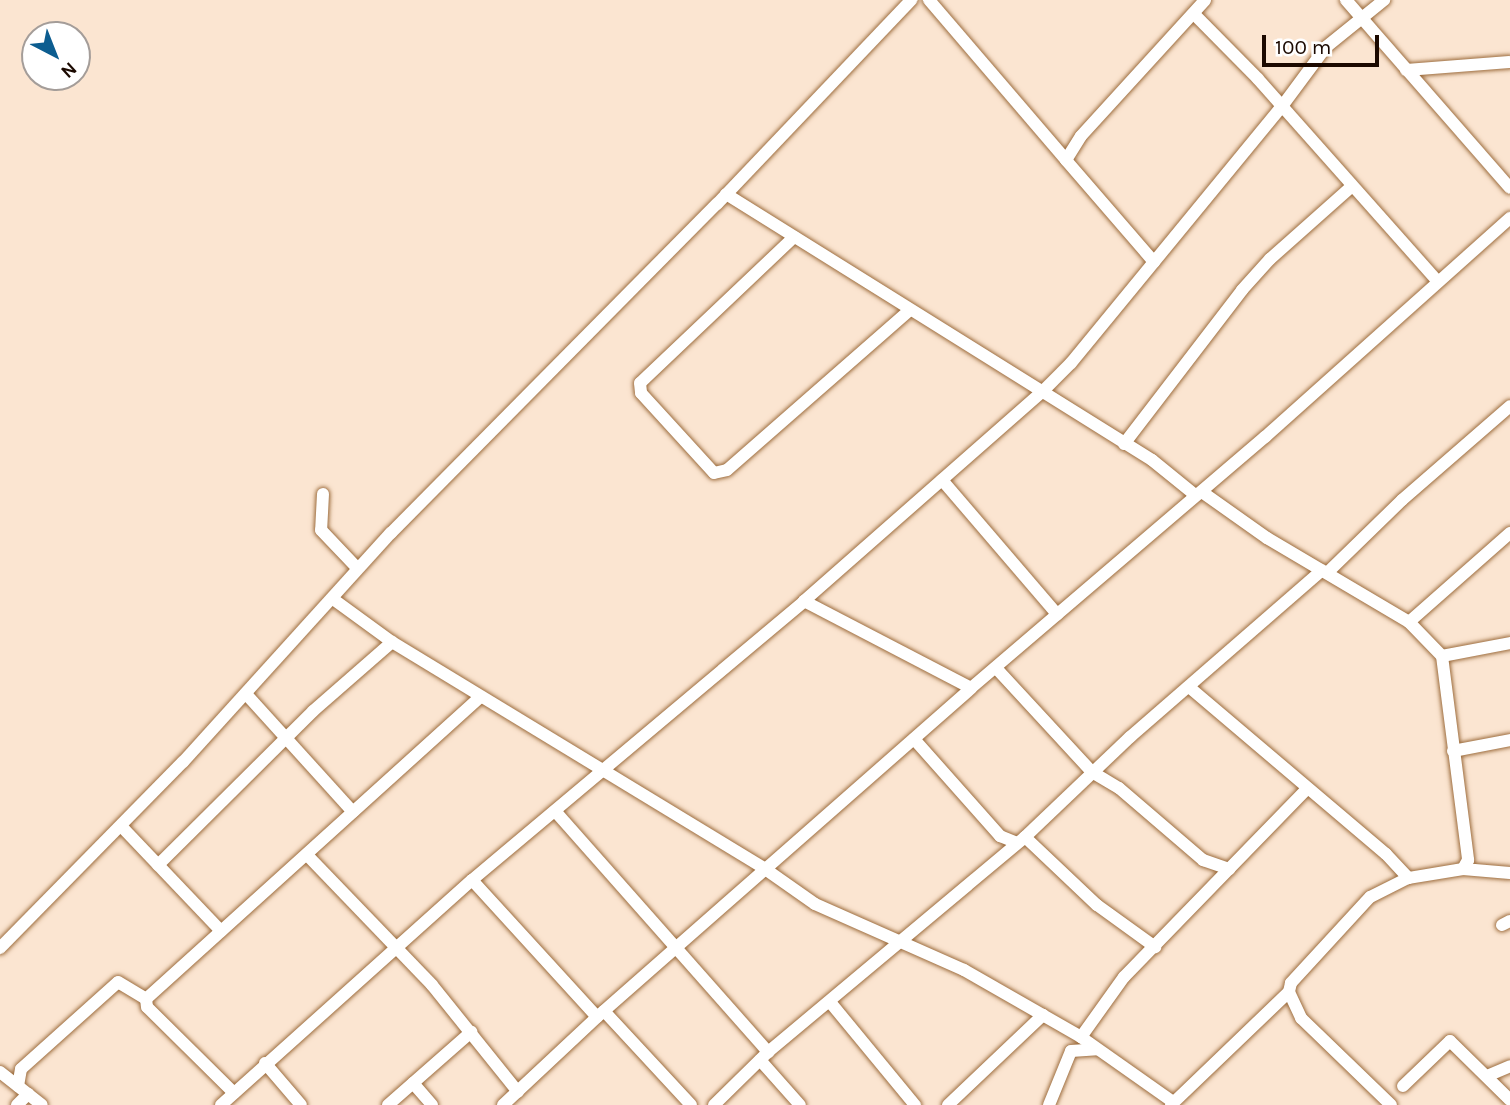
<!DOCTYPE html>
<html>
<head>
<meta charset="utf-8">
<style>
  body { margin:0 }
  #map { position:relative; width:1510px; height:1105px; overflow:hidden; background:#fbe5d1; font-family:Karla,sans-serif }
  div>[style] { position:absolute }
  .roads { filter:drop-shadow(0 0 2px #9d6d3e) drop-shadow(0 0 2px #9d6d3e) }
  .minor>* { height:12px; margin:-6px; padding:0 6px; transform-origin:6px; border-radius:6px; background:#fff }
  span { translate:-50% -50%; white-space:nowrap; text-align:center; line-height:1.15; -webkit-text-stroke:7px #fff; paint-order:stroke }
  .north { position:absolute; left:21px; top:21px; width:70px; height:70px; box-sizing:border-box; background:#fff; border:2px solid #a49d99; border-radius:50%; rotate:138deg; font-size:19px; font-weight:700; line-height:28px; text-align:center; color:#1b0900 }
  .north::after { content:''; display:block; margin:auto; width:24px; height:32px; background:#0c5d90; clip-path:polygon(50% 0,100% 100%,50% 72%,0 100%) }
  .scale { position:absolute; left:1262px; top:35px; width:117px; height:32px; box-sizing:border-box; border:4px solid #1b0900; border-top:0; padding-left:9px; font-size:21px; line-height:24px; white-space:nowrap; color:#1b0900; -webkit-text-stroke:5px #fff; paint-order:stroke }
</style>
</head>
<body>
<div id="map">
  <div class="roads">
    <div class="minor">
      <div style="left:929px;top:0;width:211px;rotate:49.4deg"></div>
      <div style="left:1346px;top:0;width:249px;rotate:48.9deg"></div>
      <div style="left:1194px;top:14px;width:91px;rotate:45.4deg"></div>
      <div style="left:1258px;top:79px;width:271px;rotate:48.4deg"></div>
      <div style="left:1406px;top:70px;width:104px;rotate:-4.4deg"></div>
      <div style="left:726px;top:194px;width:502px;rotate:31.98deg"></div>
      <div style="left:1152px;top:460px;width:55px;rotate:39.1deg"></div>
      <div style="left:794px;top:237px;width:212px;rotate:136.5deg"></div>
      <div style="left:640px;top:383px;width:10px;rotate:84deg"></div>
      <div style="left:641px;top:393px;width:108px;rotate:47.6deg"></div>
      <div style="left:714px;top:473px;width:13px;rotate:-13deg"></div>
      <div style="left:727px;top:470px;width:243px;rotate:-41.2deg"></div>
      <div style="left:1154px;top:262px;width:135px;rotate:-130.8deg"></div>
      <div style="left:1066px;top:160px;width:28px;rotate:-58deg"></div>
      <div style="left:1081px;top:136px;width:184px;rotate:-47.6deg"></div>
      <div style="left:1124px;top:444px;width:194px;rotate:-52.5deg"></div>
      <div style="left:1242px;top:290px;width:42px;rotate:-47.9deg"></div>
      <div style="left:1270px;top:259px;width:108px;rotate:-41.6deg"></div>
      <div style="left:942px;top:480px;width:177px;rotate:49.4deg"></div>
      <div style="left:1202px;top:492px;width:80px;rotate:35.3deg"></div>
      <div style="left:1267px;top:538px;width:165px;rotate:30.6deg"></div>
      <div style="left:1409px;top:622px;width:47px;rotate:45.9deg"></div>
      <div style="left:1442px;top:656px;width:206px;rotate:82.7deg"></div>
      <div style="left:1468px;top:860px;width:10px;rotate:119deg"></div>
      <div style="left:1463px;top:869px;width:56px;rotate:170.7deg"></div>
      <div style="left:1408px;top:878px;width:42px;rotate:153.4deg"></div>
      <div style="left:1370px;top:897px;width:117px;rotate:132.6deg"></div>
      <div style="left:1291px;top:983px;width:9px;rotate:103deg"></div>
      <div style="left:1289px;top:992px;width:29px;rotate:65deg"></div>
      <div style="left:1301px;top:1018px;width:125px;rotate:44deg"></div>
      <div style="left:323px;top:494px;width:36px;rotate:93deg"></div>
      <div style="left:321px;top:530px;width:52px;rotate:46.5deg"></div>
      <div style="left:1327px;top:573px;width:105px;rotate:-44.2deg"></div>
      <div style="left:1402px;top:500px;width:143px;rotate:-41deg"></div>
      <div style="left:333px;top:599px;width:73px;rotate:36.1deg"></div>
      <div style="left:392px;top:642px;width:440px;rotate:31.3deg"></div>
      <div style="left:768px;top:871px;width:57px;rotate:35.1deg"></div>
      <div style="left:815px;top:904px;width:163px;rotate:23.9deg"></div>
      <div style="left:964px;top:970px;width:135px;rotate:29.8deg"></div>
      <div style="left:1081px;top:1037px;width:113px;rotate:35.2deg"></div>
      <div style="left:804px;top:601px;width:188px;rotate:27.5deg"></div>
      <div style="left:1409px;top:622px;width:135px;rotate:-41.4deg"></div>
      <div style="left:1442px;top:656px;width:69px;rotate:-10.8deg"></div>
      <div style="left:996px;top:668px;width:142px;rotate:47.3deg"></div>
      <div style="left:1092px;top:772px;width:31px;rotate:31deg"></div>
      <div style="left:1119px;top:788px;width:111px;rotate:40.6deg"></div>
      <div style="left:1203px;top:860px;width:28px;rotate:19deg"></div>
      <div style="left:1189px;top:687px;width:258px;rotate:40.3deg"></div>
      <div style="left:1386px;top:854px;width:33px;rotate:47deg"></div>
      <div style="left:246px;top:694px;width:159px;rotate:47.8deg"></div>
      <div style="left:914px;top:739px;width:130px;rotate:48.4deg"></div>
      <div style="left:1000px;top:836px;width:18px;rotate:22deg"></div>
      <div style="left:1453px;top:751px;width:58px;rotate:-10.9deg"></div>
      <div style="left:555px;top:811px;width:322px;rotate:48.5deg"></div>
      <div style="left:121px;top:826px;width:145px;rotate:46.4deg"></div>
      <div style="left:1025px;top:837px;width:99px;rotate:43.4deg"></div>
      <div style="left:1097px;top:905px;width:72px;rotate:35.9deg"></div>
      <div style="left:307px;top:855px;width:180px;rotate:46.1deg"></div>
      <div style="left:432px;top:985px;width:137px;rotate:51.2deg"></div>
      <div style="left:158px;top:865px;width:218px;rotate:-44.8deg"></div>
      <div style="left:313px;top:711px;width:105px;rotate:-41.1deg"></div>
      <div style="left:1463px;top:869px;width:47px;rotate:4.9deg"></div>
      <div style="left:472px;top:880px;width:185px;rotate:47.6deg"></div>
      <div style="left:1502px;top:925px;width:9px;rotate:-27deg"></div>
      <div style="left:0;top:948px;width:261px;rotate:-45.5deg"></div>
      <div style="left:183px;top:762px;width:309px;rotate:-47.8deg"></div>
      <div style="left:391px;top:533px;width:463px;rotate:-45.3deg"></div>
      <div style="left:717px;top:204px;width:282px;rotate:-46.4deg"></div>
      <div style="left:830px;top:1002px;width:134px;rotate:50.5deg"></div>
      <div style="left:604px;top:1011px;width:128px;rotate:47.2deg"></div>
      <div style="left:1081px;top:1037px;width:74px;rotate:-54.4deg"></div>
      <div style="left:1124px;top:977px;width:262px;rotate:-45.8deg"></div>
      <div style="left:760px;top:1060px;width:60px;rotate:48.4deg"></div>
      <div style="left:265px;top:1063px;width:55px;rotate:49.4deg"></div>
      <div style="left:0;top:1072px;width:53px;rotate:38.2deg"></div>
      <div style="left:1487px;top:1076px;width:25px;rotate:-23deg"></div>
      <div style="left:413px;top:1083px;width:29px;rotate:49deg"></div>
      <div style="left:18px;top:1086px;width:17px;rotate:-80deg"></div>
      <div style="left:21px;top:1069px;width:130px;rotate:-41.9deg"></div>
      <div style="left:118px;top:982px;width:33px;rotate:31deg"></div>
      <div style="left:1403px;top:1086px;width:65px;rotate:-43.8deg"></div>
      <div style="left:1450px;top:1041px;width:84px;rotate:44.5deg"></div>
      <div style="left:234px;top:1093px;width:122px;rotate:-135.3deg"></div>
      <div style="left:147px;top:1007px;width:8px;rotate:-97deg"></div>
      <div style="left:146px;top:999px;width:450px;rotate:-42.1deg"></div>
      <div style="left:17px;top:1105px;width:16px;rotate:-45deg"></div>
      <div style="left:221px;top:1105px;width:337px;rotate:-41.9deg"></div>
      <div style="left:472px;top:880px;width:434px;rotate:-40deg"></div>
      <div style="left:804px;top:601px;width:315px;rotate:-41.3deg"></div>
      <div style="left:1041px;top:393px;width:42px;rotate:-45deg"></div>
      <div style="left:1071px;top:363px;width:329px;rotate:-50.6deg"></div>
      <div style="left:1280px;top:109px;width:77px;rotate:-53.4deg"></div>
      <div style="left:1326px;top:47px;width:75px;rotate:-39deg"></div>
      <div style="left:388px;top:1105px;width:111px;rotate:-41.3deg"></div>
      <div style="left:503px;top:1105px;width:129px;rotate:-43.1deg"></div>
      <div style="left:597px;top:1017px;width:498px;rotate:-41.3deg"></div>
      <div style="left:971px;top:688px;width:387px;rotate:-40.5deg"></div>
      <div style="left:1265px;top:437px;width:329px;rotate:-41.8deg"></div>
      <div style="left:714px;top:1105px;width:76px;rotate:-44.5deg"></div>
      <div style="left:768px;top:1052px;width:335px;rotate:-39.9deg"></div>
      <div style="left:1025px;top:837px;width:145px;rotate:-43.6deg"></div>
      <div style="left:1130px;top:737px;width:254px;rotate:-41deg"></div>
      <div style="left:948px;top:1105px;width:131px;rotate:-43.5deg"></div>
      <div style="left:1049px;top:1105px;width:58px;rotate:-67.8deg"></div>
      <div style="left:1071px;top:1051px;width:26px;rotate:-4deg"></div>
      <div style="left:1171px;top:1105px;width:163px;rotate:-43.8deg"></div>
    </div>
  </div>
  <div class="north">N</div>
  <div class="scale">100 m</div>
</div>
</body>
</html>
